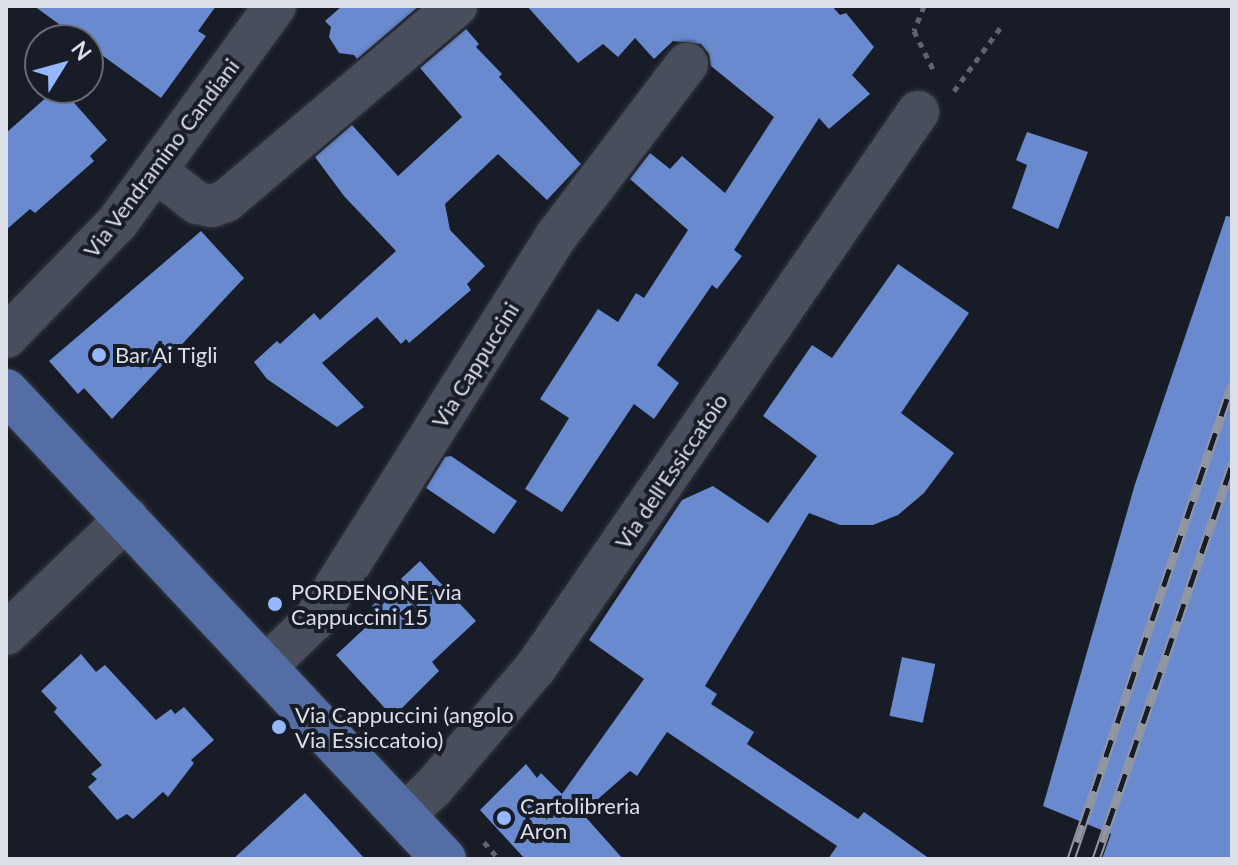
<!DOCTYPE html>
<html>
<head>
<meta charset="utf-8">
<style>
  body { margin:0 }
  #map { position:relative; width:1238px; height:865px; overflow:hidden; background:#171c27; font-family:Lato,sans-serif }
  div>[style] { position:absolute }
  .building>* { inset:0; background:#698ace; transform-origin:0 0 }
  .path>* { height:5px; margin-top:-2.5px; transform-origin:0; background:repeating-linear-gradient(90deg,#5f646d 0 6px,transparent 0 12px) }
  .roads { filter:drop-shadow(0 0 2px #33373f) drop-shadow(0 0 2px #33373f) }
  .minor>* { height:42px; margin:-21px; padding:0 21px; transform-origin:21px; border-radius:21px; background:#484e5b }
  .major>* { height:44px; margin:-22px; padding:0 22px; transform-origin:22px; border-radius:22px; background:#546ea5 }
  .rail>* { height:9px; margin-top:-4.5px; transform-origin:0; background:repeating-linear-gradient(90deg,#171c27 0 18px,#9296a0 0 36px); box-sizing:border-box; border-block:2px solid #9296a0 }
  .dots>* { width:22px; height:22px; translate:-50% -50%; box-sizing:border-box; border:4px solid #171c27; border-radius:50% }
  span { translate:-50% -50%; white-space:nowrap; text-align:center; line-height:1.15; -webkit-text-stroke:8px #171c27; paint-order:stroke }
  .street-label { font-size:22px; color:#dbdfe7 }
  .poi-label { font-size:22px; color:#dbdfe7 }
  .left { translate:0 -50%; text-align:left }
  .frame { position:absolute; inset:0; border:8px solid #dbdfe7; pointer-events:none }
  .north { position:absolute; left:24px; top:24px; width:80px; height:80px; box-sizing:border-box; background:#171c27; border:2px solid #656a74; border-radius:50%; rotate:53deg; font-size:22px; font-weight:700; line-height:32px; text-align:center; color:#dbdfe7 }
  .north::after { content:''; display:block; margin:auto; width:28px; height:36px; background:#94b7fd; clip-path:polygon(50% 0,100% 100%,50% 72%,0 100%) }
</style>
</head>
<body>
<div id="map">
  <div class="building">
    <div style="clip-path:polygon(34px 6px,216px 6px,198px 31px,206px 36px,161px 98px,88px 45px,88px 40px,81px 40px)"></div>
    <div style="clip-path:polygon(342px 6px,419px 6px,357px 59px,354px 55px,339px 53px,329px 37px,331px 27px,325px 21px)"></div>
    <div style="clip-path:polygon(527px 6px,832px 6px,840px 15px,846px 13px,874px 47px,852px 75px,870px 94px,829px 129px,819px 118px,734px 250px,742px 256px,717px 289px,712px 285px,657px 365px,679px 383px,654px 419px,634px 404px,562px 512px,525px 489px,569px 418px,540px 399px,598px 309px,618px 322px,636px 293px,644px 298px,688px 230px,630px 179px,650px 153px,670px 169px,682px 156px,725px 193px,774px 117px,711px 66px,709px 54px,701px 44px,673px 41px,654px 59px,635px 38px,618px 57px,603px 44px,578px 63px)"></div>
    <div style="clip-path:polygon(466px 29px,479px 44px,476px 47px,502px 74px,499px 77px,581px 164px,547px 200px,498px 154px,445px 204px,450px 230px,485px 266px,467px 284px,471px 290px,409px 343px,406px 339px,401px 344px,377px 317px,322px 363px,364px 407px,337px 427px,267px 379px,254px 362px,277px 341px,280px 344px,314px 313px,320px 320px,396px 251px,344px 196px,315px 157px,352px 125px,398px 176px,462px 117px,420px 68px)"></div>
    <div style="clip-path:polygon(57px 88px,61px 88px,107px 140px,90px 156px,94px 161px,35px 213px,30px 209px,6px 230px,6px 133px)"></div>
    <div style="clip-path:polygon(1027px 132px,1088px 152px,1058px 229px,1012px 208px,1027px 165px,1016px 160px)"></div>
    <div style="clip-path:polygon(1226px 216px,1232px 217px,1232px 859px,1102px 859px,1111px 834px,1043px 806px,1135px 484px)"></div>
    <div style="clip-path:polygon(201px 231px,244px 278px,112px 419px,84px 388px,78px 394px,49px 361px)"></div>
    <div style="clip-path:polygon(898px 264px,969px 313px,901px 413px,954px 453px,924px 493px,898px 515px,873px 525px,840px 525px,809px 513px,705px 686px,717px 694px,711px 704px,754px 732px,747px 744px,858px 819px,864px 812px,930px 859px,828px 859px,837px 846px,667px 732px,637px 776px,630px 771px,582px 813px,623px 859px,525px 859px,480px 810px,526px 764px,537px 778px,541px 773px,562px 794px,644px 679px,589px 640px,682px 500px,713px 486px,768px 523px,817px 456px,763px 416px,812px 345px,832px 358px)"></div>
    <div style="clip-path:polygon(451px 456px,517px 501px,494px 534px,426px 488px,445px 457px)"></div>
    <div style="clip-path:polygon(420px 561px,476px 621px,432px 662px,439px 671px,393px 717px,336px 655px,379px 615px,372px 606px)"></div>
    <div style="clip-path:polygon(81px 654px,96px 672px,105px 665px,156px 720px,171px 709px,175px 714px,184px 707px,214px 740px,191px 760px,194px 763px,168px 797px,163px 792px,133px 819px,127px 814px,117px 820px,88px 787px,97px 779px,91px 774px,102px 765px,54px 712px,57px 708px,41px 691px)"></div>
    <div style="left:902px;top:657px;width:34px;height:60px;rotate:12deg"></div>
    <div style="clip-path:polygon(305px 793px,365px 859px,233px 859px)"></div>
  </div>
  <div class="path">
    <div style="left:924px;top:6px;width:27px;rotate:112deg"></div>
    <div style="left:914px;top:31px;width:47px;rotate:63.4deg"></div>
    <div style="left:954px;top:91px;width:83px;rotate:-53.8deg"></div>
    <div style="left:484px;top:842px;width:23px;rotate:49deg"></div>
  </div>
  <div class="roads">
    <div class="minor">
      <div style="left:156px;top:171px;width:52px;rotate:38deg"></div>
      <div style="left:197px;top:203px;width:15px;rotate:11deg"></div>
      <div style="left:212px;top:206px;width:15px;rotate:-20deg"></div>
      <div style="left:226px;top:201px;width:302px;rotate:-40.3deg"></div>
      <div style="left:6px;top:337px;width:159px;rotate:-45.8deg"></div>
      <div style="left:117px;top:223px;width:268px;rotate:-53.9deg"></div>
      <div style="left:6px;top:634px;width:168px;rotate:-43.8deg"></div>
      <div style="left:266px;top:666px;width:68px;rotate:-43.8deg"></div>
      <div style="left:315px;top:619px;width:454px;rotate:-57.8deg"></div>
      <div style="left:557px;top:235px;width:215px;rotate:-52.8deg"></div>
      <div style="left:404px;top:815px;width:40px;rotate:-43deg"></div>
      <div style="left:433px;top:788px;width:159px;rotate:-49.6deg"></div>
      <div style="left:536px;top:667px;width:674px;rotate:-55.46deg"></div>
    </div>
    <div class="major">
      <div style="left:6px;top:391px;width:641px;rotate:46.9deg"></div>
    </div>
  </div>
  <div class="rail">
    <div style="left:1071px;top:859px;width:502px;rotate:-71.28deg"></div>
    <div style="left:1096px;top:859px;width:419px;rotate:-71deg"></div>
  </div>
  <div class="dots">
    <div style="left:99px;top:355px;background:#94b7fd"></div>
    <div style="left:275px;top:604px;background:#94b7fd"></div>
    <div style="left:279px;top:727px;background:#94b7fd"></div>
    <div style="left:504px;top:818px;background:#94b7fd"></div>
  </div>
  <div class="street-label">
    <span style="left:161px;top:158px;rotate:-53deg">Via Vendramino Candiani</span>
    <span style="left:475px;top:365px;rotate:-58deg">Via Cappuccini</span>
    <span style="left:671px;top:471px;rotate:-56deg">Via dell'Essiccatoio</span>
  </div>
  <div class="poi-label">
    <span class="left" style="left:115px;top:355px">Bar Ai Tigli</span>
    <span class="left" style="left:291px;top:604px">PORDENONE via<br>Cappuccini 15</span>
    <span class="left" style="left:295px;top:727px">Via Cappuccini (angolo<br>Via Essiccatoio)</span>
    <span class="left" style="left:520px;top:818px">Cartolibreria<br>Aron</span>
  </div>
  <div class="frame"></div>
  <div class="north">N</div>
</div>
</body>
</html>
